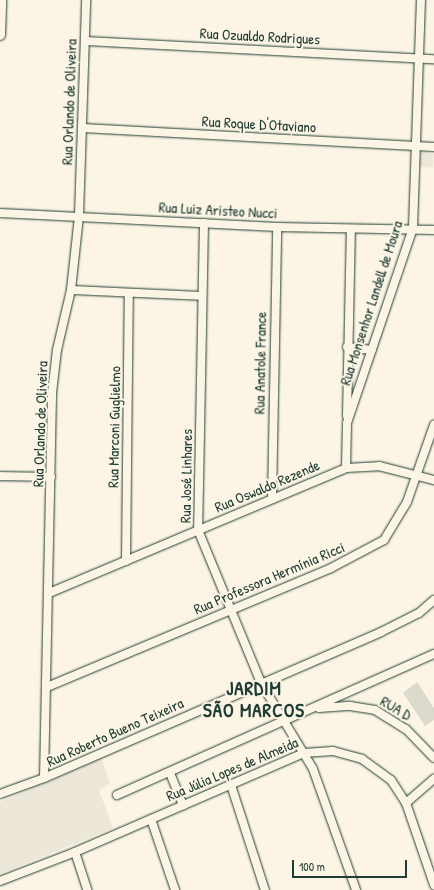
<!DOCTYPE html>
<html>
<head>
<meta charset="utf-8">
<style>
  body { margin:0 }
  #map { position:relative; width:434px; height:890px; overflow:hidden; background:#fcf5e5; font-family:"Patrick Hand",sans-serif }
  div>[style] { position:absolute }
  .built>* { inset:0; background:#ece7d8; transform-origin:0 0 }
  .green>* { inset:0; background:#dcdacc }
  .roads { filter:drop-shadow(0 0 1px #1f3d34) drop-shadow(0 0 1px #1f3d34) }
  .minor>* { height:8px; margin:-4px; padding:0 4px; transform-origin:4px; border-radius:4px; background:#fcf5e5 }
  .major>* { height:10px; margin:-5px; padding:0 5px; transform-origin:5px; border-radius:5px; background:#fcf5e5 }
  span { translate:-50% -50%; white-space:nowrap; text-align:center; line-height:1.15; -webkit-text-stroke:4px #fcf5e5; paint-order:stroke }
  .street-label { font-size:15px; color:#1f3d34 }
  .district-label { font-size:19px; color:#1f3d34; font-weight:700; letter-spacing:1px }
  .scale { position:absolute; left:292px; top:860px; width:115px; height:18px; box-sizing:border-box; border:2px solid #1f3d34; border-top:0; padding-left:5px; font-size:12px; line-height:14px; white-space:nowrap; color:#1f3d34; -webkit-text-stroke:3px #fcf5e5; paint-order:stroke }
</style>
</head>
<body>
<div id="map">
  <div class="built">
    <div style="left:421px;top:153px;width:13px;height:14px;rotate:4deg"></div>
    <div style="clip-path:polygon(101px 758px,110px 783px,99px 790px,113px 828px,0 874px,0 802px)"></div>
  </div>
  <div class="green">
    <div style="clip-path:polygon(417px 682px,434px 708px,434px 720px,425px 726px,403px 693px)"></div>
  </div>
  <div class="roads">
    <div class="minor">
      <div style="left:85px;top:41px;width:349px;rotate:3deg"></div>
      <div style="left:82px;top:128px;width:353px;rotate:3.1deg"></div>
      <div style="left:0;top:213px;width:277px;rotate:2.9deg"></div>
      <div style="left:277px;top:227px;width:157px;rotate:1.1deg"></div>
      <div style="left:204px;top:223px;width:307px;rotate:91.1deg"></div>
      <div style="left:198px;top:530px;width:165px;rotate:67.6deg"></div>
      <div style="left:261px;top:683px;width:100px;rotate:58.8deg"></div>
      <div style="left:313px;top:769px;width:128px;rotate:70.4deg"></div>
      <div style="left:71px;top:290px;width:131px;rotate:2.6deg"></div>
      <div style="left:347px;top:347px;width:25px;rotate:7deg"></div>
      <div style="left:347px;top:416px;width:187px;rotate:-88.8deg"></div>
      <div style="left:346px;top:468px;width:45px;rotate:-88.7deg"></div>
      <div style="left:347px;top:423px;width:206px;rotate:-71.3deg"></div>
      <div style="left:413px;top:228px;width:228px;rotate:-88deg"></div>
      <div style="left:0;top:476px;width:51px;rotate:1.1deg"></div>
      <div style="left:272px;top:499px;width:272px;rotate:-88.9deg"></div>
      <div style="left:126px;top:561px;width:268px;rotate:-89.4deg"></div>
      <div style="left:49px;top:593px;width:322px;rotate:-22.8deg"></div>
      <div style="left:346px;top:468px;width:33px;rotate:-3deg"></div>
      <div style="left:379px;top:466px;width:57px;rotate:14.3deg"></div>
      <div style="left:47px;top:687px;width:308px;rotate:-22.7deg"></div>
      <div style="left:331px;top:568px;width:60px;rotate:-27.8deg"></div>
      <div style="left:384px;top:540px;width:44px;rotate:-58.8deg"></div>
      <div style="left:407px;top:502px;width:82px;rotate:-70.7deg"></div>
      <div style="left:319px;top:708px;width:31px;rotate:-4deg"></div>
      <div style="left:350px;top:706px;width:25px;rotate:9deg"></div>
      <div style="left:375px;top:710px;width:36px;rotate:32deg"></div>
      <div style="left:406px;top:729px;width:40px;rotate:46deg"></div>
      <div style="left:170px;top:773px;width:35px;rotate:68deg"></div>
      <div style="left:44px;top:778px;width:385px;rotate:-88.8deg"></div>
      <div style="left:52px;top:393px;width:43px;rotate:-83.4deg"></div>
      <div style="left:57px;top:350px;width:62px;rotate:-76.9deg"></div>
      <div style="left:71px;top:290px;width:74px;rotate:-83.8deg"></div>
      <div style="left:79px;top:216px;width:216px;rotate:-88.1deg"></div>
      <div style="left:231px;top:785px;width:110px;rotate:72.1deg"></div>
      <div style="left:0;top:794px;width:47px;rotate:-20deg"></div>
      <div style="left:44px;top:778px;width:367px;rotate:-23.4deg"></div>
      <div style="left:381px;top:632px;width:42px;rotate:-26.6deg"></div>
      <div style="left:419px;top:613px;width:20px;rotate:-41deg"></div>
      <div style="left:117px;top:795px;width:347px;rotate:-24deg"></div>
      <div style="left:406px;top:803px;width:37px;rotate:-41deg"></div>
      <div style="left:151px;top:819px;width:75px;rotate:71.3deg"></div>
      <div style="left:75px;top:852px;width:40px;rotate:72deg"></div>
      <div style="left:0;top:881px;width:80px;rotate:-21.1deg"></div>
      <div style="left:75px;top:852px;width:249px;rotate:-23.4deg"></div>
      <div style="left:304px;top:753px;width:29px;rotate:-4deg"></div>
      <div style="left:333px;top:751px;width:30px;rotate:15deg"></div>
      <div style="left:362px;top:759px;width:36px;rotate:36deg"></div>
      <div style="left:391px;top:780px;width:27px;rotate:57deg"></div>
      <div style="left:406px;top:803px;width:87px;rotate:71.1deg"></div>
    </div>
    <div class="major">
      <div style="left:0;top:35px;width:35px;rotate:-88deg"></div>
    </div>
  </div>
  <div class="street-label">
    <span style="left:260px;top:36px;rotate:3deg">Rua Ozualdo Rodrigues</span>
    <span style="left:69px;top:102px;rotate:-88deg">Rua Orlando de Oliveira</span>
    <span style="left:259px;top:124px;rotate:3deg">Rua Roque D'Otaviano</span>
    <span style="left:218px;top:210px;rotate:3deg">Rua Luiz Aristeo Nucci</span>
    <span style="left:371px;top:303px;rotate:-72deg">Rua Monsenhor Landell de Moura</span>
    <span style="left:260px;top:363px;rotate:-89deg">Rua Anatole France</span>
    <span style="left:40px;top:424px;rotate:-88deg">Rua Orlando de Oliveira</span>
    <span style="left:114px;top:427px;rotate:-89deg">Rua Marconi Guglielmo</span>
    <span style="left:186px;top:476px;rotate:-89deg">Rua José Linhares</span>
    <span style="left:267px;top:486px;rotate:-23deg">Rua Oswaldo Rezende</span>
    <span style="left:269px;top:578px;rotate:-23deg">Rua Professora Hermínia Ricci</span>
    <span style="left:396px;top:708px;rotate:30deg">RUA D</span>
    <span style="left:115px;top:732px;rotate:-24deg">Rua Roberto Bueno Teixeira</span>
    <span style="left:232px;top:769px;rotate:-23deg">Rua Júlia Lopes de Almeida</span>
  </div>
  <div class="district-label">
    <span style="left:254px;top:700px">JARDIM<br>SÃO MARCOS</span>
  </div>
  <div class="scale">100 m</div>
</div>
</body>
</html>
